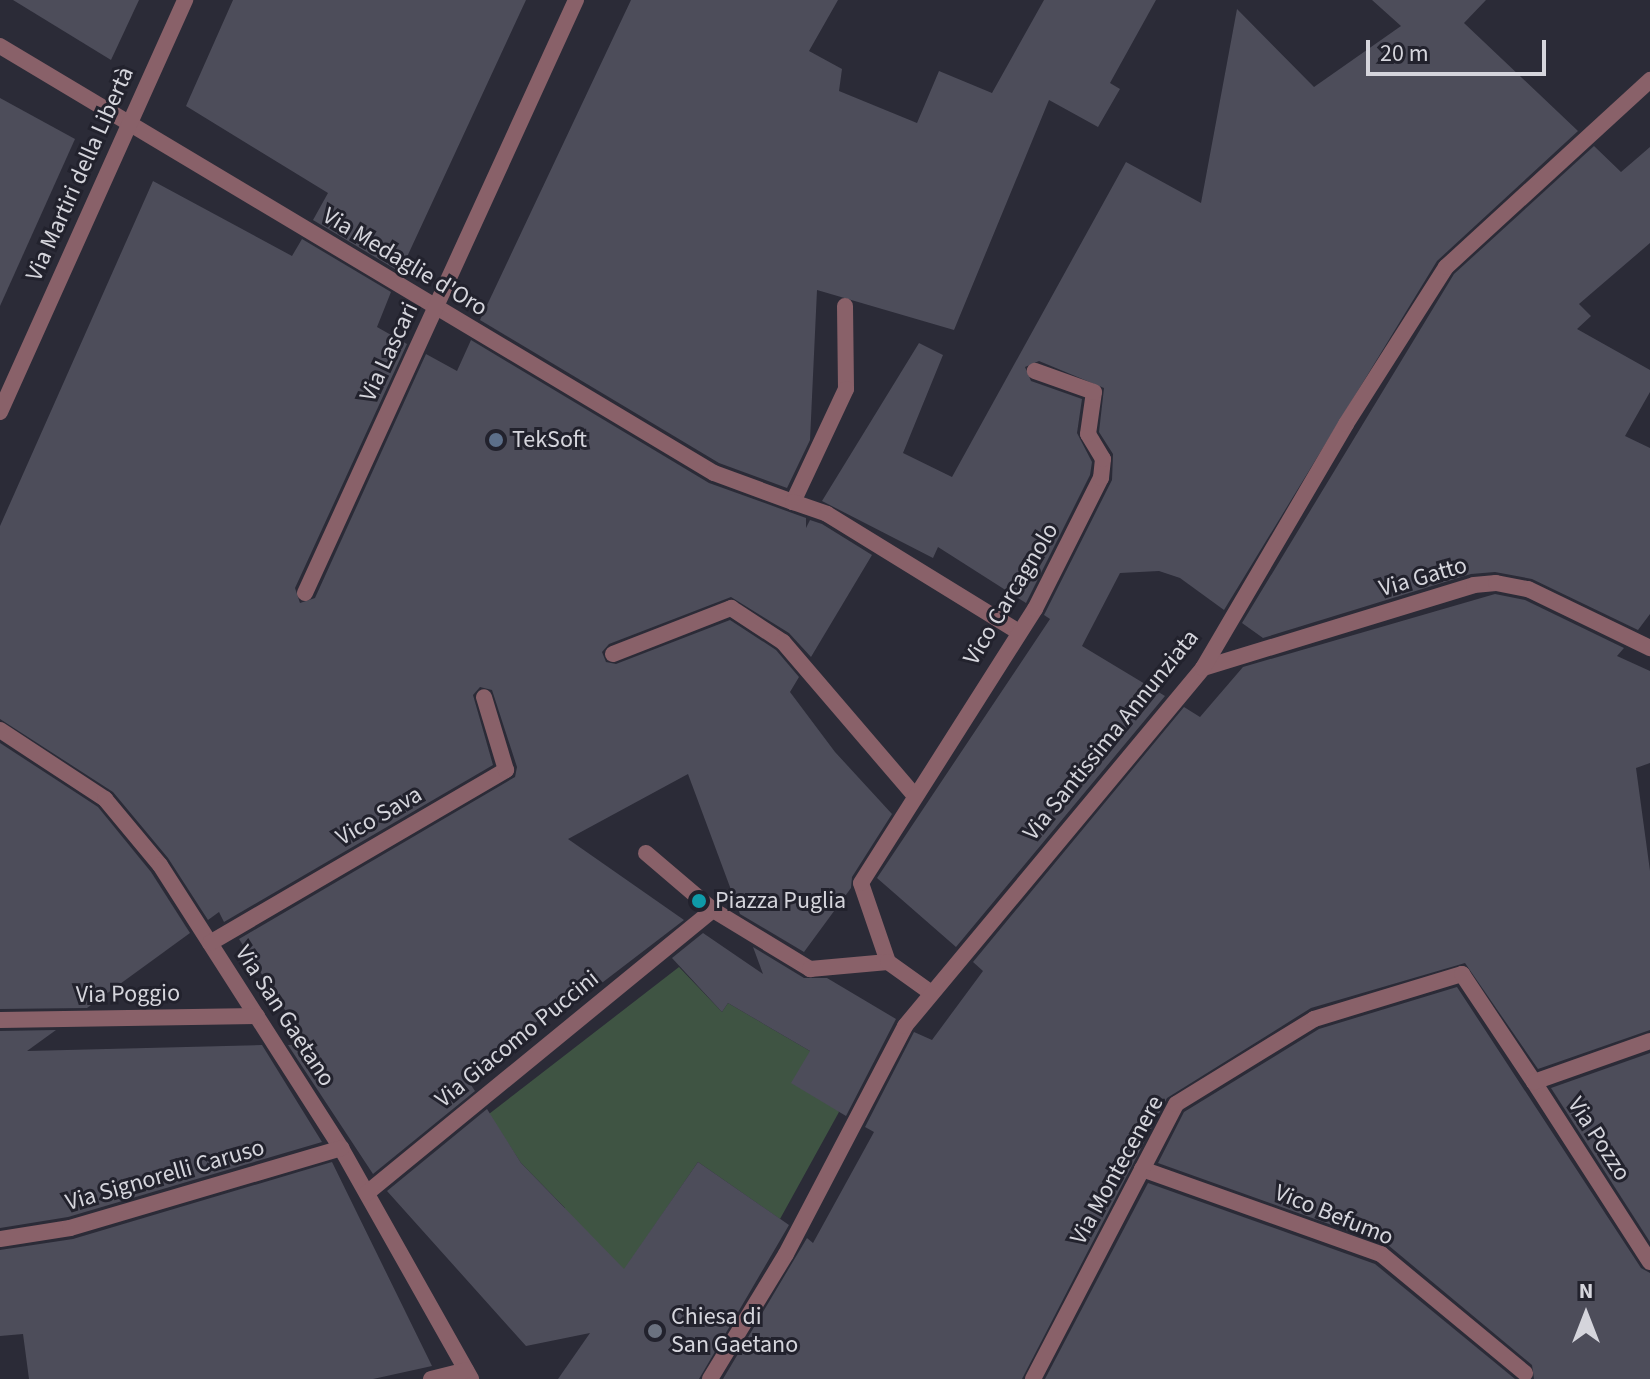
<!DOCTYPE html>
<html>
<head>
<meta charset="utf-8">
<style>
  body { margin:0 }
  #map { position:relative; width:1650px; height:1379px; overflow:hidden; background:#2b2b37; font-family:"Source Sans 3",sans-serif }
  div>[style] { position:absolute }
  .green>* { inset:0; background:#3f5443 }
  .building>* { inset:0; background:#4d4d5a }
  .minor>* { height:16px; margin:-8px; padding:0 8px; transform-origin:8px; border-radius:8px; background:#896169 }
  .dots>* { width:22px; height:22px; translate:-50% -50%; box-sizing:border-box; border:4px solid #22222d; border-radius:50% }
  span { translate:-50% -50%; white-space:nowrap; text-align:center; line-height:1.15; -webkit-text-stroke:6px #22222d; paint-order:stroke }
  .street-label { font-size:24px; color:#d5d5dc }
  .poi-label { font-size:24px; color:#d5d5dc }
  .left { translate:0 -50%; text-align:left }
  .north { position:absolute; left:1546px; top:1275px; width:80px; height:80px; -webkit-text-stroke:6px #22222d; paint-order:stroke; rotate:0deg; font-size:22px; font-weight:700; line-height:32px; text-align:center; color:#d5d5dc }
  .north::after { content:''; display:block; margin:auto; width:28px; height:36px; background:#d5d5dc; clip-path:polygon(50% 0,100% 100%,50% 72%,0 100%) }
  .scale { position:absolute; left:1366px; top:40px; width:180px; height:36px; box-sizing:border-box; border:4px solid #d5d5dc; border-top:0; padding-left:10px; font-size:24px; line-height:28px; white-space:nowrap; color:#d5d5dc; -webkit-text-stroke:6px #22222d; paint-order:stroke }
</style>
</head>
<body>
<div id="map">
  <div class="green">
    <div style="clip-path:polygon(679px 967px,722px 1012px,728px 1003px,810px 1051px,839px 1112px,780px 1219px,698px 1162px,614px 1285px,529px 1241px,565px 1208px,521px 1163px,489px 1114px)"></div>
  </div>
  <div class="building">
    <div style="clip-path:polygon(13px 0,139px 0,111px 60px)"></div>
    <div style="clip-path:polygon(233px 0,526px 0,400px 272px,313px 220px,328px 193px,186px 106px)"></div>
    <div style="clip-path:polygon(631px 0,838px 0,809px 51px,842px 69px,839px 91px,917px 123px,939px 71px,992px 93px,1044px 0,1156px 0,1110px 83px,1120px 89px,1098px 127px,1049px 100px,954px 330px,817px 290px,810px 440px,787px 488px,719px 463px,480px 320px)"></div>
    <div style="clip-path:polygon(1372px 0,1486px 0,1464px 23px,1578px 131px,1437px 261px,1224px 610px,1180px 578px,1159px 571px,1120px 573px,1082px 646px,1165px 696px,956px 947px,877px 878px,1050px 619px,1044px 615px,1112px 480px,1113px 454px,1099px 432px,1104px 388px,1039px 361px,1025px 367px,1031px 381px,1082px 399px,1077px 433px,1092px 462px,1090px 475px,1026px 603px,938px 547px,933px 558px,822px 501px,919px 343px,943px 355px,903px 453px,952px 477px,1126px 162px,1201px 203px,1237px 9px,1314px 87px,1401px 26px)"></div>
    <div style="clip-path:polygon(0 98px,75px 139px,0 306px)"></div>
    <div style="clip-path:polygon(1594px 146px,1621px 172px,1650px 147px,1650px 243px,1579px 304px,1591px 316px,1577px 329px,1650px 370px,1650px 392px,1625px 436px,1650px 448px,1650px 614px,1638px 630px,1532px 579px,1495px 572px,1471px 574px,1263px 638px,1242px 623px,1454px 274px)"></div>
    <div style="clip-path:polygon(153px 181px,292px 256px,302px 239px,391px 292px,377px 327px,407px 344px,295px 588px,300px 603px,315px 598px,426px 354px,457px 371px,471px 340px,709px 483px,806px 518px,806px 528px,810px 520px,822px 524px,872px 555px,811px 657px,789px 633px,731px 597px,609px 644px,602px 652px,606px 662px,616px 664px,730px 620px,776px 650px,799px 677px,790px 692px,835px 752px,892px 814px,852px 877px,851px 888px,804px 952px,740px 914px,688px 774px,568px 839px,684px 920px,590px 992px,584px 986px,465px 1076px,475px 1091px,373px 1174px,288px 1045px,307px 1044px,239px 939px,515px 777px,517px 767px,492px 690px,480px 687px,473px 695px,493px 765px,224px 922px,219px 912px,208px 920px,168px 858px,113px 792px,0 719px,0 526px)"></div>
    <div style="clip-path:polygon(1495px 594px,1525px 600px,1624px 648px,1617px 656px,1650px 671px,1650px 763px,1636px 768px,1650px 871px,1650px 1030px,1538px 1069px,1465px 963px,1311px 1008px,1167px 1098px,1022px 1379px,723px 1379px,807px 1238px,813px 1243px,874px 1132px,865px 1127px,914px 1032px,932px 1040px,983px 971px,973px 962px,1184px 707px,1200px 717px,1243px 667px)"></div>
    <div style="clip-path:polygon(0 743px,98px 807px,151px 872px,190px 933px,87px 1008px,0 1009px)"></div>
    <div style="clip-path:polygon(703px 933px,763px 974px,753px 947px,804px 978px,827px 978px,896px 1019px,846px 1116px,791px 1083px,810px 1051px,728px 1003px,722px 1012px,672px 958px)"></div>
    <div style="clip-path:polygon(1457px 987px,1641px 1268px,1650px 1273px,1650px 1379px,1534px 1379px,1532px 1365px,1388px 1245px,1158px 1163px,1184px 1112px,1319px 1029px)"></div>
    <div style="clip-path:polygon(56px 1030px,27px 1051px,262px 1045px,322px 1142px,68px 1217px,0 1228px,0 1031px)"></div>
    <div style="clip-path:polygon(1650px 1053px,1650px 1242px,1551px 1088px)"></div>
    <div style="clip-path:polygon(487px 1109px,521px 1163px,624px 1269px,698px 1162px,789px 1225px,699px 1379px,558px 1379px,590px 1333px,526px 1346px,387px 1191px)"></div>
    <div style="clip-path:polygon(332px 1162px,432px 1366px,373px 1379px,29px 1379px,23px 1334px,0 1336px,0 1250px,73px 1239px)"></div>
    <div style="clip-path:polygon(1148px 1183px,1375px 1264px,1515px 1379px,1045px 1379px)"></div>
  </div>
  <div class="minor">
    <div style="left:0;top:46px;width:832px;rotate:30.88deg"></div>
    <div style="left:714px;top:473px;width:84px;rotate:20.2deg"></div>
    <div style="left:845px;top:306px;width:83px;rotate:89.3deg"></div>
    <div style="left:846px;top:389px;width:125px;rotate:115.1deg"></div>
    <div style="left:793px;top:502px;width:36px;rotate:19deg"></div>
    <div style="left:827px;top:514px;width:223px;rotate:31.6deg"></div>
    <div style="left:0;top:412px;width:452px;rotate:-65.8deg"></div>
    <div style="left:305px;top:593px;width:652px;rotate:-65.44deg"></div>
    <div style="left:613px;top:654px;width:127px;rotate:-21.3deg"></div>
    <div style="left:731px;top:608px;width:62px;rotate:33.2deg"></div>
    <div style="left:783px;top:642px;width:201px;rotate:49.4deg"></div>
    <div style="left:1203px;top:668px;width:283px;rotate:-17deg"></div>
    <div style="left:1474px;top:585px;width:22px;rotate:-5deg"></div>
    <div style="left:1496px;top:583px;width:33px;rotate:11deg"></div>
    <div style="left:1528px;top:589px;width:136px;rotate:25.8deg"></div>
    <div style="left:0;top:730px;width:126px;rotate:33.3deg"></div>
    <div style="left:105px;top:799px;width:86px;rotate:50.2deg"></div>
    <div style="left:160px;top:865px;width:336px;rotate:57.4deg"></div>
    <div style="left:341px;top:1148px;width:265px;rotate:60.6deg"></div>
    <div style="left:646px;top:853px;width:88px;rotate:40.4deg"></div>
    <div style="left:210px;top:943px;width:343px;rotate:-30.3deg"></div>
    <div style="left:506px;top:770px;width:76px;rotate:-106.8deg"></div>
    <div style="left:888px;top:962px;width:83px;rotate:-108.9deg"></div>
    <div style="left:861px;top:883px;width:325px;rotate:-57.6deg"></div>
    <div style="left:1035px;top:609px;width:147px;rotate:-63.3deg"></div>
    <div style="left:1101px;top:478px;width:19px;rotate:-84deg"></div>
    <div style="left:1103px;top:459px;width:29px;rotate:-121deg"></div>
    <div style="left:1088px;top:434px;width:42px;rotate:-81.9deg"></div>
    <div style="left:1094px;top:392px;width:63px;rotate:-160.4deg"></div>
    <div style="left:0;top:1020px;width:257px;rotate:-0.9deg"></div>
    <div style="left:1534px;top:1082px;width:214px;rotate:57.2deg"></div>
    <div style="left:1142px;top:1169px;width:254px;rotate:19.6deg"></div>
    <div style="left:1381px;top:1254px;width:187px;rotate:39.6deg"></div>
    <div style="left:367px;top:1193px;width:447px;rotate:-39.3deg"></div>
    <div style="left:713px;top:910px;width:114px;rotate:31.3deg"></div>
    <div style="left:810px;top:969px;width:78px;rotate:-5.1deg"></div>
    <div style="left:888px;top:962px;width:52px;rotate:35.5deg"></div>
    <div style="left:0;top:1239px;width:71px;rotate:-8.9deg"></div>
    <div style="left:70px;top:1228px;width:283px;rotate:-16.4deg"></div>
    <div style="left:431px;top:1379px;width:36px;rotate:-14deg"></div>
    <div style="left:710px;top:1379px;width:146px;rotate:-58.7deg"></div>
    <div style="left:786px;top:1254px;width:257px;rotate:-62.4deg"></div>
    <div style="left:905px;top:1026px;width:466px;rotate:-50.2deg"></div>
    <div style="left:1203px;top:668px;width:283px;rotate:-59.6deg"></div>
    <div style="left:1346px;top:424px;width:186px;rotate:-57.5deg"></div>
    <div style="left:1446px;top:267px;width:277px;rotate:-42.5deg"></div>
    <div style="left:1033px;top:1379px;width:310px;rotate:-62.5deg"></div>
    <div style="left:1176px;top:1104px;width:162px;rotate:-31.6deg"></div>
    <div style="left:1314px;top:1019px;width:155px;rotate:-16.9deg"></div>
    <div style="left:1462px;top:974px;width:130px;rotate:56.3deg"></div>
    <div style="left:1534px;top:1082px;width:123px;rotate:-19.5deg"></div>
  </div>
  <div class="dots">
    <div style="left:496px;top:440px;background:#5c6f8a"></div>
    <div style="left:699px;top:901px;background:#0f9aa8"></div>
    <div style="left:655px;top:1331px;background:#6b7280"></div>
  </div>
  <div class="street-label">
    <span style="left:80px;top:174px;rotate:-66deg">Via Martiri della Libertà</span>
    <span style="left:405px;top:262px;rotate:31deg">Via Medaglie d'Oro</span>
    <span style="left:389px;top:352px;rotate:-65deg">Via Lascari</span>
    <span style="left:1423px;top:577px;rotate:-16deg">Via Gatto</span>
    <span style="left:1011px;top:594px;rotate:-59deg">Vico Carcagnolo</span>
    <span style="left:1111px;top:735px;rotate:-51deg">Via Santissima Annunziata</span>
    <span style="left:379px;top:816px;rotate:-30deg">Vico Sava</span>
    <span style="left:128px;top:994px;rotate:-1deg">Via Poggio</span>
    <span style="left:285px;top:1016px;rotate:57deg">Via San Gaetano</span>
    <span style="left:517px;top:1039px;rotate:-39deg">Via Giacomo Puccini</span>
    <span style="left:1599px;top:1139px;rotate:57deg">Via Pozzo</span>
    <span style="left:1117px;top:1170px;rotate:-61deg">Via Montecenere</span>
    <span style="left:165px;top:1175px;rotate:-16deg">Via Signorelli Caruso</span>
    <span style="left:1334px;top:1215px;rotate:22deg">Vico Befumo</span>
  </div>
  <div class="poi-label">
    <span class="left" style="left:512px;top:440px">TekSoft</span>
    <span class="left" style="left:715px;top:901px">Piazza Puglia</span>
    <span class="left" style="left:671px;top:1331px">Chiesa di<br>San Gaetano</span>
  </div>
  <div class="north">N</div>
  <div class="scale">20 m</div>
</div>
</body>
</html>
